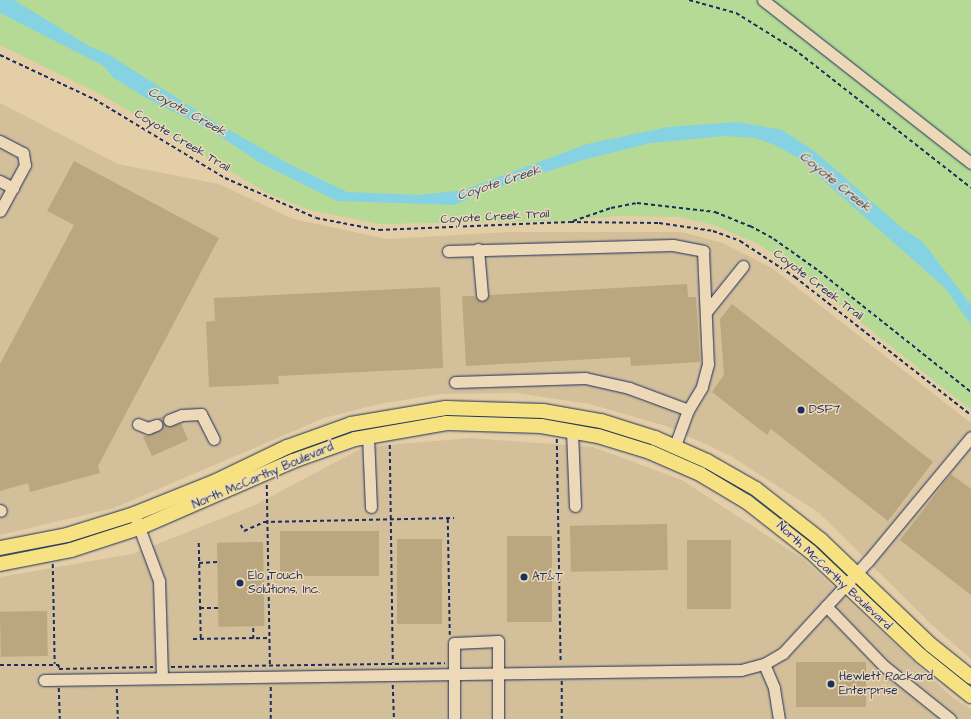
<!DOCTYPE html>
<html>
<head>
<meta charset="utf-8">
<style>
  body { margin:0 }
  #map { position:relative; width:971px; height:719px; overflow:hidden; background:#e3cea7; font-family:"Architects Daughter",sans-serif }
  div>[style] { position:absolute }
  .built>* { inset:0; background:#d3bf9a }
  .green>* { inset:0; background:#b5da95 }
  .water>* { inset:0; background:#85d2e3 }
  .building>* { inset:0; background:#baa67f; transform-origin:0 0 }
  .path>* { height:1.5px; margin-top:-0.75px; transform-origin:0; background:repeating-linear-gradient(90deg,#1b2f5e 0 4px,transparent 0 7px) }
  .roads { filter:drop-shadow(0 0 1px #1b2f5e) drop-shadow(0 0 1px #1b2f5e) }
  .minor>* { height:11px; margin:-5.5px; padding:0 5.5px; transform-origin:5.5px; border-radius:5.5px; background:#edd9b7 }
  .major>* { height:14px; margin:-7px; padding:0 7px; transform-origin:7px; border-radius:7px; background:#f7e281 }
  .dots>* { width:11px; height:11px; translate:-50% -50%; box-sizing:border-box; border:2px solid #edd9b7; border-radius:50% }
  span { translate:-50% -50%; white-space:nowrap; text-align:center; line-height:1.15; -webkit-text-stroke:3px #edd9b7; paint-order:stroke }
  .street-label { font-size:12px; color:#1b2f5e }
  .poi-label { font-size:12px; color:#1b2f5e }
  .left { translate:0 -50%; text-align:left }
  .water-label { font-size:13px; color:#2b4772; font-style:italic }
</style>
</head>
<body>
<div id="map">
  <div class="built">
    <div style="clip-path:polygon(0 103px,118px 164px,219px 184px,293px 219px,387px 239px,512px 232px,681px 232px,723px 243px,772px 268px,971px 423px,971px 659px,932px 625px,819px 513px,731px 456px,666px 426px,590px 404px,516px 393px,440px 394px,379px 404px,324px 418px,114px 508px,0 535px)"></div>
    <div style="clip-path:polygon(471px 438px,593px 447px,682px 480px,803px 559px,953px 698px,971px 709px,971px 719px,0 719px,0 577px,132px 554px,255px 505px,364px 447px)"></div>
  </div>
  <div class="green">
    <div style="clip-path:polygon(0 0,971px 0,971px 410px,788px 264px,758px 244px,714px 225px,679px 217px,617px 216px,563px 221px,380px 224px,310px 210px,267px 193px,102px 95px,0 45px)"></div>
    <div style="clip-path:polygon(474px 414px,523px 415px,576px 423px,638px 439px,681px 455px,722px 476px,784px 517px,815px 543px,842px 570px,784px 519px,679px 461px,638px 445px,580px 429px,501px 420px,409px 425px,343px 440px,312px 450px,149px 521px,310px 445px,391px 422px)"></div>
  </div>
  <div class="water">
    <div style="clip-path:polygon(0 0,14px 0,89px 46px,108px 54px,210px 119px,289px 164px,347px 192px,419px 195px,464px 190px,587px 144px,668px 127px,737px 122px,782px 130px,817px 153px,903px 229px,923px 242px,971px 305px,971px 325px,945px 288px,798px 158px,775px 145px,755px 138px,725px 136px,651px 143px,583px 160px,481px 193px,455px 205px,337px 201px,260px 163px,211px 130px,146px 98px,114px 78px,102px 65px,0 13px)"></div>
  </div>
  <div class="building">
    <div style="clip-path:polygon(74px 161px,219px 238px,98px 466px,100px 473px,30px 492px,28px 483px,0 491px,0 364px,74px 225px,47px 211px)"></div>
    <div style="clip-path:polygon(687px 284px,688px 297px,696px 297px,700px 362px,631px 366px,630px 357px,466px 366px,462px 296px,475px 296px,482px 302px,489px 295px)"></div>
    <div style="clip-path:polygon(440px 287px,443px 368px,278px 376px,279px 384px,209px 387px,206px 322px,215px 321px,214px 298px)"></div>
    <div style="clip-path:polygon(732px 304px,933px 462px,888px 521px,771px 429px,767px 435px,712px 392px,724px 375px,720px 319px)"></div>
    <div style="clip-path:polygon(164px 416px,162px 422px,168px 427px,181px 423px,188px 440px,152px 456px,143px 437px,161px 430px,163px 423px,158px 418px)"></div>
    <div style="clip-path:polygon(951px 474px,971px 489px,971px 595px,900px 540px)"></div>
    <div style="left:667px;top:524px;width:46px;height:97px;rotate:89deg"></div>
    <div style="left:379px;top:531px;width:45px;height:99px;rotate:90deg"></div>
    <div style="left:507px;top:536px;width:45px;height:86px"></div>
    <div style="left:397px;top:539px;width:45px;height:85px"></div>
    <div style="left:731px;top:540px;width:69px;height:44px;rotate:90deg"></div>
    <div style="left:263px;top:542px;width:84px;height:46px;rotate:89deg"></div>
    <div style="left:47px;top:611px;width:45px;height:47px;rotate:89deg"></div>
    <div style="left:796px;top:662px;width:70px;height:45px"></div>
  </div>
  <div class="path">
    <div style="left:689px;top:0;width:49px;rotate:15.5deg"></div>
    <div style="left:736px;top:13px;width:68px;rotate:31.8deg"></div>
    <div style="left:794px;top:49px;width:225px;rotate:38.1deg"></div>
    <div style="left:0;top:55px;width:104px;rotate:25.1deg"></div>
    <div style="left:94px;top:99px;width:153px;rotate:31.1deg"></div>
    <div style="left:225px;top:178px;width:99px;rotate:23.7deg"></div>
    <div style="left:316px;top:218px;width:64px;rotate:10.8deg"></div>
    <div style="left:379px;top:230px;width:191px;rotate:-2.4deg"></div>
    <div style="left:570px;top:222px;width:89px;rotate:0.6deg"></div>
    <div style="left:659px;top:223px;width:55px;rotate:8.4deg"></div>
    <div style="left:713px;top:231px;width:29px;rotate:20deg"></div>
    <div style="left:740px;top:241px;width:66px;rotate:33.2deg"></div>
    <div style="left:795px;top:277px;width:224px;rotate:38.1deg"></div>
    <div style="left:573px;top:221px;width:40px;rotate:-18.9deg"></div>
    <div style="left:611px;top:208px;width:26px;rotate:-11deg"></div>
    <div style="left:637px;top:203px;width:79px;rotate:6.6deg"></div>
    <div style="left:715px;top:212px;width:38px;rotate:22deg"></div>
    <div style="left:750px;top:226px;width:27px;rotate:28deg"></div>
    <div style="left:774px;top:239px;width:55px;rotate:35.4deg"></div>
    <div style="left:819px;top:271px;width:194px;rotate:38.5deg"></div>
    <div style="left:557px;top:439px;width:224px;rotate:89deg"></div>
    <div style="left:390px;top:445px;width:218px;rotate:89.2deg"></div>
    <div style="left:267px;top:485px;width:180px;rotate:89deg"></div>
    <div style="left:448px;top:519px;width:116px;rotate:89deg"></div>
    <div style="left:241px;top:525px;width:7px;rotate:63deg"></div>
    <div style="left:244px;top:531px;width:22px;rotate:-24deg"></div>
    <div style="left:264px;top:522px;width:190px;rotate:-1.2deg"></div>
    <div style="left:199px;top:543px;width:97px;rotate:88.8deg"></div>
    <div style="left:199px;top:563px;width:18px;rotate:-3deg"></div>
    <div style="left:53px;top:564px;width:100px;rotate:88.9deg"></div>
    <div style="left:200px;top:608px;width:18px"></div>
    <div style="left:193px;top:639px;width:76px;rotate:-0.8deg"></div>
    <div style="left:253px;top:639px;width:13px;rotate:-90deg"></div>
    <div style="left:0;top:665px;width:59px"></div>
    <div style="left:59px;top:665px;width:3px;rotate:90deg"></div>
    <div style="left:171px;top:667px;width:274px;rotate:-0.8deg"></div>
    <div style="left:59px;top:669px;width:94px;rotate:-1.2deg"></div>
    <div style="left:562px;top:681px;width:38px;rotate:90deg"></div>
    <div style="left:393px;top:685px;width:34px;rotate:88deg"></div>
    <div style="left:271px;top:687px;width:32px;rotate:90deg"></div>
    <div style="left:59px;top:688px;width:31px;rotate:88deg"></div>
    <div style="left:117px;top:689px;width:30px;rotate:88deg"></div>
  </div>
  <div class="roads">
    <div class="minor">
      <div style="left:763px;top:0;width:264px;rotate:38.1deg"></div>
      <div style="left:0;top:141px;width:26px;rotate:28deg"></div>
      <div style="left:23px;top:153px;width:12px;rotate:81deg"></div>
      <div style="left:25px;top:165px;width:52px;rotate:118.5deg"></div>
      <div style="left:0;top:181px;width:15px;rotate:28deg"></div>
      <div style="left:478px;top:249px;width:46px;rotate:85deg"></div>
      <div style="left:448px;top:251px;width:225px;rotate:-1.5deg"></div>
      <div style="left:673px;top:245px;width:31px;rotate:11deg"></div>
      <div style="left:703px;top:251px;width:113px;rotate:87.5deg"></div>
      <div style="left:708px;top:364px;width:24px;rotate:105deg"></div>
      <div style="left:702px;top:387px;width:27px;rotate:121deg"></div>
      <div style="left:688px;top:410px;width:38px;rotate:110deg"></div>
      <div style="left:706px;top:312px;width:59px;rotate:-51.2deg"></div>
      <div style="left:455px;top:382px;width:130px;rotate:-1.8deg"></div>
      <div style="left:585px;top:378px;width:45px;rotate:12.8deg"></div>
      <div style="left:629px;top:388px;width:63px;rotate:20.4deg"></div>
      <div style="left:169px;top:420px;width:14px;rotate:-21deg"></div>
      <div style="left:182px;top:415px;width:19px;rotate:-3deg"></div>
      <div style="left:201px;top:414px;width:28px;rotate:63deg"></div>
      <div style="left:138px;top:424px;width:11px;rotate:22deg"></div>
      <div style="left:148px;top:428px;width:9px;rotate:-21deg"></div>
      <div style="left:572px;top:431px;width:75px;rotate:87.7deg"></div>
      <div style="left:368px;top:436px;width:71px;rotate:87.6deg"></div>
      <div style="left:0;top:510px;width:1px;rotate:45deg"></div>
      <div style="left:134px;top:514px;width:72px;rotate:69.5deg"></div>
      <div style="left:159px;top:581px;width:97px;rotate:88.2deg"></div>
      <div style="left:826px;top:606px;width:83px;rotate:46deg"></div>
      <div style="left:884px;top:666px;width:85px;rotate:38.8deg"></div>
      <div style="left:764px;top:664px;width:26px;rotate:67deg"></div>
      <div style="left:774px;top:688px;width:31px;rotate:81deg"></div>
      <div style="left:44px;top:680px;width:697px;rotate:-0.82deg"></div>
      <div style="left:741px;top:670px;width:24px;rotate:-15deg"></div>
      <div style="left:764px;top:664px;width:22px;rotate:-30deg"></div>
      <div style="left:783px;top:653px;width:125px;rotate:-47.3deg"></div>
      <div style="left:868px;top:561px;width:161px;rotate:-50.3deg"></div>
      <div style="left:454px;top:719px;width:76px;rotate:-90deg"></div>
      <div style="left:454px;top:643px;width:44px;rotate:-2.6deg"></div>
      <div style="left:498px;top:641px;width:78px;rotate:90deg"></div>
    </div>
    <div class="major">
      <div style="left:0;top:548px;width:68px;rotate:-11deg"></div>
      <div style="left:67px;top:535px;width:70px;rotate:-17.4deg"></div>
      <div style="left:134px;top:514px;width:88px;rotate:-21.9deg"></div>
      <div style="left:216px;top:481px;width:79px;rotate:-25.6deg"></div>
      <div style="left:287px;top:447px;width:68px;rotate:-19.8deg"></div>
      <div style="left:351px;top:424px;width:96px;rotate:-9.6deg"></div>
      <div style="left:446px;top:408px;width:97px;rotate:1.8deg"></div>
      <div style="left:543px;top:411px;width:59px;rotate:9.8deg"></div>
      <div style="left:601px;top:421px;width:57px;rotate:17.5deg"></div>
      <div style="left:655px;top:438px;width:57px;rotate:23.9deg"></div>
      <div style="left:707px;top:461px;width:56px;rotate:29.7deg"></div>
      <div style="left:756px;top:489px;width:83px;rotate:38.1deg"></div>
      <div style="left:821px;top:540px;width:152px;rotate:43.7deg"></div>
      <div style="left:931px;top:645px;width:51px;rotate:38.7deg"></div>
      <div style="left:0;top:564px;width:72px;rotate:-11.2deg"></div>
      <div style="left:71px;top:550px;width:71px;rotate:-17.9deg"></div>
      <div style="left:139px;top:528px;width:168px;rotate:-23.5deg"></div>
      <div style="left:293px;top:461px;width:66px;rotate:-19.5deg"></div>
      <div style="left:355px;top:439px;width:93px;rotate:-9.9deg"></div>
      <div style="left:447px;top:423px;width:94px;rotate:1.8deg"></div>
      <div style="left:541px;top:426px;width:58px;rotate:10deg"></div>
      <div style="left:598px;top:436px;width:54px;rotate:17.1deg"></div>
      <div style="left:650px;top:452px;width:55px;rotate:23.7deg"></div>
      <div style="left:700px;top:474px;width:55px;rotate:30.8deg"></div>
      <div style="left:747px;top:502px;width:81px;rotate:38deg"></div>
      <div style="left:811px;top:552px;width:151px;rotate:43.4deg"></div>
      <div style="left:921px;top:656px;width:64px;rotate:38.7deg"></div>
    </div>
  </div>
  <div class="dots">
    <div style="left:801px;top:410px;background:#1b2f5e"></div>
    <div style="left:524px;top:577px;background:#1b2f5e"></div>
    <div style="left:240px;top:583px;background:#1b2f5e"></div>
    <div style="left:831px;top:684px;background:#1b2f5e"></div>
  </div>
  <div class="street-label">
    <span style="left:182px;top:141px;rotate:31deg">Coyote Creek Trail</span>
    <span style="left:495px;top:217px;rotate:-3deg">Coyote Creek Trail</span>
    <span style="left:818px;top:285px;rotate:37deg">Coyote Creek Trail</span>
    <span style="left:263px;top:476px;rotate:-23deg">North McCarthy Boulevard</span>
    <span style="left:834px;top:576px;rotate:43deg">North McCarthy Boulevard</span>
  </div>
  <div class="poi-label">
    <span class="left" style="left:809px;top:410px">DSF7</span>
    <span class="left" style="left:248px;top:583px">Elo Touch<br>Solutions, Inc.</span>
    <span class="left" style="left:532px;top:577px">AT&amp;T</span>
    <span class="left" style="left:839px;top:684px">Hewlett Packard<br>Enterprise</span>
  </div>
  <div class="water-label">
    <span style="left:187px;top:112px;rotate:29deg">Coyote Creek</span>
    <span style="left:835px;top:182px;rotate:39deg">Coyote Creek</span>
    <span style="left:499px;top:183px;rotate:-18deg">Coyote Creek</span>
  </div>
</div>
</body>
</html>
